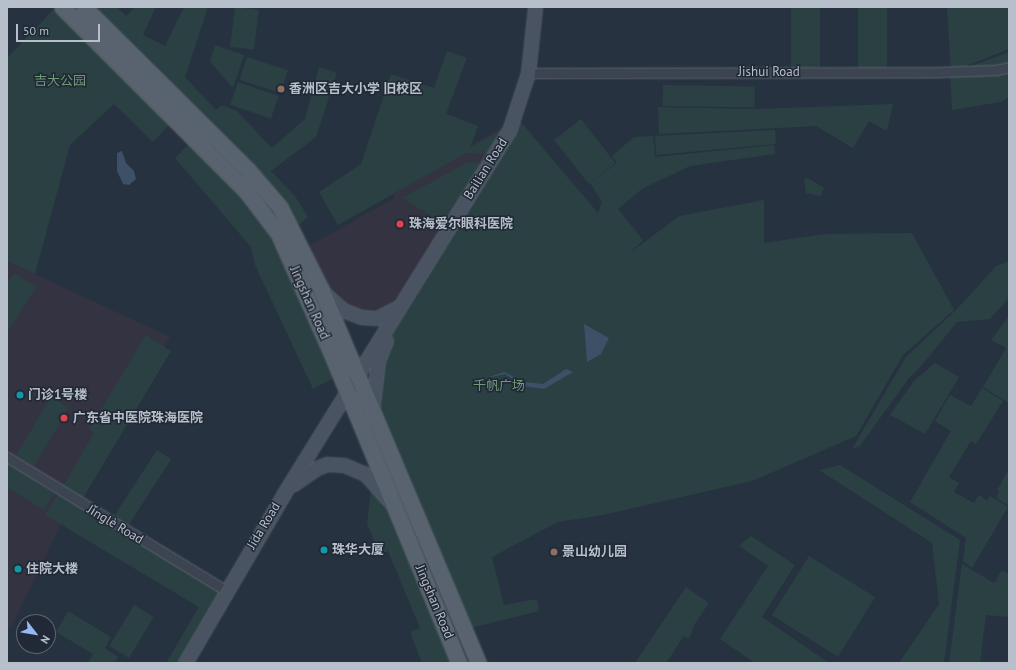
<!DOCTYPE html>
<html>
<head>
<meta charset="utf-8">
<style>
  body { margin:0 }
  #map { position:relative; width:1016px; height:670px; overflow:hidden; background:#273240; font-family:"PT Sans","Noto Sans SC",sans-serif }
  div>[style] { position:absolute }
  .medical>* { inset:0; background:#343341 }
  .green>* { inset:0; background:#2a4042; transform-origin:0 0 }
  .water>* { inset:0; background:#3d5067 }
  .roads { filter:drop-shadow(0 0 1px #59626d) drop-shadow(0 0 1px #59626d) }
  .minor>* { height:9px; margin:-4.5px; padding:0 4.5px; transform-origin:4.5px; border-radius:4.5px; background:#3b4450 }
  .secondary>* { height:13px; margin:-6.5px; padding:0 6.5px; transform-origin:6.5px; border-radius:6.5px; background:#495362 }
  .primary>* { height:15px; margin:-7.5px; padding:0 7.5px; transform-origin:7.5px; border-radius:7.5px; background:#59636f }
  .dots>* { width:11px; height:11px; translate:-50% -50%; box-sizing:border-box; border:2px solid #202935; border-radius:50% }
  span { translate:-50% -50%; white-space:nowrap; text-align:center; line-height:1.15; -webkit-text-stroke:3px #202935; paint-order:stroke }
  .street-label { font-size:13px; color:#b7bfca }
  .park-label { font-size:13px; color:#709a79 }
  .poi-label { font-size:13px; color:#b7bfca; font-weight:700 }
  .left { translate:0 -50%; text-align:left }
  .frame { position:absolute; inset:0; border:8px solid #b7bfca; pointer-events:none }
  .north { position:absolute; left:16px; top:614px; width:40px; height:40px; box-sizing:border-box; background:#202935; border:1px solid #5c6571; border-radius:50%; rotate:121deg; font-size:11px; font-weight:700; line-height:16px; text-align:center; color:#b7bfca }
  .north::after { content:''; display:block; margin:auto; width:14px; height:18px; background:#93b9f4; clip-path:polygon(50% 0,100% 100%,50% 72%,0 100%) }
  .scale { position:absolute; left:16px; top:24px; width:84px; height:18px; box-sizing:border-box; border:2px solid #b7bfca; border-top:0; padding-left:5px; font-size:12px; line-height:14px; white-space:nowrap; color:#b7bfca; -webkit-text-stroke:3px #202935; paint-order:stroke }
</style>
</head>
<body>
<div id="map">
  <div class="medical">
    <div style="clip-path:polygon(507px 125px,399px 307px,377px 318px,343px 310px,303px 249px,393px 199px,397px 187px)"></div>
    <div style="clip-path:polygon(7px 261px,170px 337px,73px 499px,11px 628px,7px 627px)"></div>
  </div>
  <div class="green">
    <div style="clip-path:polygon(56px 7px,173px 121px,153px 142px,114px 104px,70px 145px,35px 274px,7px 261px,7px 58px)"></div>
    <div style="clip-path:polygon(86px 7px,117px 7px,126px 16px,135px 7px,156px 7px,143px 35px,165px 46px,184px 7px,208px 7px,185px 77px,216px 110px,222px 105px,237px 111px,272px 148px,305px 119px,319px 67px,337px 73px,316px 137px,271px 171px,295px 196px,308px 217px,294px 229px)"></div>
    <div style="left:235px;top:7px;width:24px;height:40px;rotate:7deg"></div>
    <div style="left:791px;top:7px;width:29px;height:62px"></div>
    <div style="left:858px;top:7px;width:29px;height:61px"></div>
    <div style="clip-path:polygon(947px 7px,1009px 7px,1009px 49px,951px 72px)"></div>
    <div style="clip-path:polygon(215px 45px,244px 55px,233px 88px,210px 62px)"></div>
    <div style="clip-path:polygon(447px 51px,467px 58px,446px 114px,478px 126px,470px 148px,507px 127px,491px 154px,466px 153px,338px 225px,319px 192px,361px 164px,391px 74px,434px 88px)"></div>
    <div style="clip-path:polygon(1009px 52px,1009px 97px,1001px 102px,952px 110px,950px 74px)"></div>
    <div style="left:247px;top:57px;width:43px;height:24px;rotate:18deg"></div>
    <div style="left:238px;top:82px;width:43px;height:24px;rotate:19deg"></div>
    <div style="left:663px;top:85px;width:92px;height:21px;rotate:1deg"></div>
    <div style="clip-path:polygon(893px 104px,887px 131px,869px 121px,853px 148px,816px 126px,659px 134px,658px 107px,756px 109px)"></div>
    <div style="clip-path:polygon(515px 115px,598px 213px,602px 202px,590px 183px,617px 163px,612px 156px,634px 137px,653px 136px,655px 157px,774px 145px,775px 154px,690px 166px,642px 189px,618px 209px,643px 240px,631px 252px,679px 216px,764px 200px,764px 243px,825px 234px,912px 233px,954px 310px,903px 355px,856px 436px,752px 481px,603px 515px,558px 522px,492px 557px,504px 605px,537px 599px,539px 611px,466px 629px,375px 415px,379px 359px,399px 307px)"></div>
    <div style="left:581px;top:119px;width:56px;height:34px;rotate:52deg"></div>
    <div style="clip-path:polygon(775px 130px,776px 144px,656px 155px,655px 136px)"></div>
    <div style="clip-path:polygon(192px 141px,276px 234px,339px 375px,313px 389px,255px 265px,251px 247px,175px 158px)"></div>
    <div style="clip-path:polygon(468px 162px,486px 163px,446px 225px,402px 198px)"></div>
    <div style="clip-path:polygon(808px 178px,824px 188px,821px 196px,806px 193px,804px 180px)"></div>
    <div style="clip-path:polygon(1009px 261px,1009px 298px,990px 319px,957px 322px,922px 365px,909px 378px,860px 446px,852px 449px,906px 357px,957px 309px,996px 266px)"></div>
    <div style="clip-path:polygon(14px 273px,36px 287px,7px 333px,7px 284px)"></div>
    <div style="clip-path:polygon(1009px 316px,1009px 403px,983px 387px,1006px 348px,991px 340px)"></div>
    <div style="clip-path:polygon(146px 335px,171px 351px,83px 498px,63px 486px,94px 433px,89px 429px)"></div>
    <div style="clip-path:polygon(935px 363px,959px 377px,925px 434px,890px 415px,914px 381px)"></div>
    <div style="clip-path:polygon(982px 388px,1003px 401px,976px 444px,971px 441px,949px 477px,959px 483px,954px 492px,974px 503px,979px 495px,987px 500px,990px 496px,1008px 507px,972px 568px,963px 561px,966px 538px,910px 502px,951px 431px,935px 421px,950px 395px,971px 406px)"></div>
    <div style="left:51px;top:397px;width:21px;height:68px;rotate:31deg"></div>
    <div style="left:157px;top:450px;width:17px;height:81px;rotate:33deg"></div>
    <div style="clip-path:polygon(7px 463px,54px 493px,44px 510px,7px 487px)"></div>
    <div style="clip-path:polygon(840px 465px,960px 540px,944px 663px,899px 663px,939px 604px,932px 543px,819px 470px)"></div>
    <div style="clip-path:polygon(1009px 469px,1009px 506px,996px 498px,999px 492px,997px 490px)"></div>
    <div style="clip-path:polygon(371px 488px,392px 511px,457px 663px,422px 663px,410px 632px,420px 628px,388px 551px,380px 555px,367px 524px)"></div>
    <div style="clip-path:polygon(58px 494px,220px 592px,179px 663px,166px 663px,199px 607px,45px 515px)"></div>
    <div style="clip-path:polygon(751px 536px,795px 565px,762px 617px,829px 663px,755px 663px,720px 639px,768px 566px,739px 546px)"></div>
    <div style="left:809px;top:556px;width:78px;height:70px;rotate:32deg"></div>
    <div style="clip-path:polygon(962px 564px,994px 583px,1002px 570px,1009px 574px,1009px 617px,986px 615px,980px 663px,949px 663px)"></div>
    <div style="clip-path:polygon(686px 587px,709px 603px,694px 625px,689px 639px,684px 636px,666px 663px,635px 663px)"></div>
    <div style="left:134px;top:605px;width:23px;height:48px;rotate:31deg"></div>
    <div style="clip-path:polygon(68px 611px,111px 637px,105px 648px,118px 657px,114px 663px,88px 663px,93px 654px,56px 632px)"></div>
  </div>
  <div class="water">
    <div style="clip-path:polygon(122px 151px,126px 163px,134px 171px,136px 179px,129px 185px,123px 184px,117px 171px,117px 153px)"></div>
    <div style="clip-path:polygon(584px 324px,609px 338px,601px 354px,587px 362px)"></div>
    <div style="clip-path:polygon(566px 369px,573px 372px,544px 389px,523px 386px,505px 374px,483px 379px,504px 372px,525px 382px,543px 384px)"></div>
  </div>
  <div class="roads">
    <div class="minor">
      <div style="left:528px;top:73px;width:412px;rotate:-0.1deg"></div>
      <div style="left:940px;top:72px;width:56px;rotate:-2deg"></div>
      <div style="left:996px;top:70px;width:13px;rotate:-13deg"></div>
      <div style="left:7px;top:457px;width:255px;rotate:31.4deg"></div>
    </div>
    <div class="secondary">
      <div style="left:322px;top:291px;width:28px;rotate:42deg"></div>
      <div style="left:343px;top:310px;width:19px;rotate:21deg"></div>
      <div style="left:361px;top:317px;width:16px;rotate:4deg"></div>
      <div style="left:377px;top:318px;width:25px;rotate:-27deg"></div>
      <div style="left:372px;top:411px;width:50px;rotate:-83.2deg"></div>
      <div style="left:378px;top:361px;width:22px;rotate:-69deg"></div>
      <div style="left:294px;top:484px;width:28px;rotate:-35deg"></div>
      <div style="left:317px;top:468px;width:11px;rotate:-22deg"></div>
      <div style="left:327px;top:464px;width:17px;rotate:3deg"></div>
      <div style="left:344px;top:465px;width:23px;rotate:23deg"></div>
      <div style="left:365px;top:474px;width:38px;rotate:48deg"></div>
      <div style="left:185px;top:663px;width:194px;rotate:-59.7deg"></div>
      <div style="left:283px;top:495px;width:428px;rotate:-58.2deg"></div>
      <div style="left:509px;top:131px;width:61px;rotate:-71.9deg"></div>
      <div style="left:528px;top:73px;width:66px;rotate:-83.9deg"></div>
    </div>
    <div class="primary">
      <div style="left:62px;top:7px;width:259px;rotate:45deg"></div>
      <div style="left:245px;top:190px;width:54px;rotate:52.5deg"></div>
      <div style="left:278px;top:233px;width:133px;rotate:66.1deg"></div>
      <div style="left:332px;top:355px;width:333px;rotate:67.6deg"></div>
      <div style="left:84px;top:7px;width:231px;rotate:44.8deg"></div>
      <div style="left:248px;top:170px;width:49px;rotate:49.1deg"></div>
      <div style="left:280px;top:207px;width:94px;rotate:63.4deg"></div>
      <div style="left:322px;top:291px;width:403px;rotate:67.2deg"></div>
    </div>
  </div>
  <div class="dots">
    <div style="left:281px;top:89px;background:#8d6e63"></div>
    <div style="left:400px;top:224px;background:#e0444e"></div>
    <div style="left:20px;top:395px;background:#0f9aa8"></div>
    <div style="left:64px;top:418px;background:#e0444e"></div>
    <div style="left:324px;top:550px;background:#0f9aa8"></div>
    <div style="left:554px;top:552px;background:#8d6e63"></div>
    <div style="left:18px;top:569px;background:#0f9aa8"></div>
  </div>
  <div class="street-label">
    <span style="left:769px;top:72px">Jishui Road</span>
    <span style="left:486px;top:169px;rotate:-58deg">Bailian Road</span>
    <span style="left:309px;top:303px;rotate:66deg">Jingshan Road</span>
    <span style="left:115px;top:525px;rotate:31deg">Jǐnglè Road</span>
    <span style="left:264px;top:526px;rotate:-59deg">Jida Road</span>
    <span style="left:434px;top:602px;rotate:67deg">Jingshan Road</span>
  </div>
  <div class="park-label">
    <span style="left:60px;top:81px">吉大公园</span>
    <span style="left:499px;top:386px">千帆广场</span>
  </div>
  <div class="poi-label">
    <span class="left" style="left:289px;top:89px">香洲区吉大小学 旧校区</span>
    <span class="left" style="left:409px;top:224px">珠海爱尔眼科医院</span>
    <span class="left" style="left:28px;top:395px">门诊1号楼</span>
    <span class="left" style="left:73px;top:418px">广东省中医院珠海医院</span>
    <span class="left" style="left:332px;top:550px">珠华大厦</span>
    <span class="left" style="left:562px;top:552px">景山幼儿园</span>
    <span class="left" style="left:26px;top:569px">住院大楼</span>
  </div>
  <div class="frame"></div>
  <div class="north">N</div>
  <div class="scale">50 m</div>
</div>
</body>
</html>
